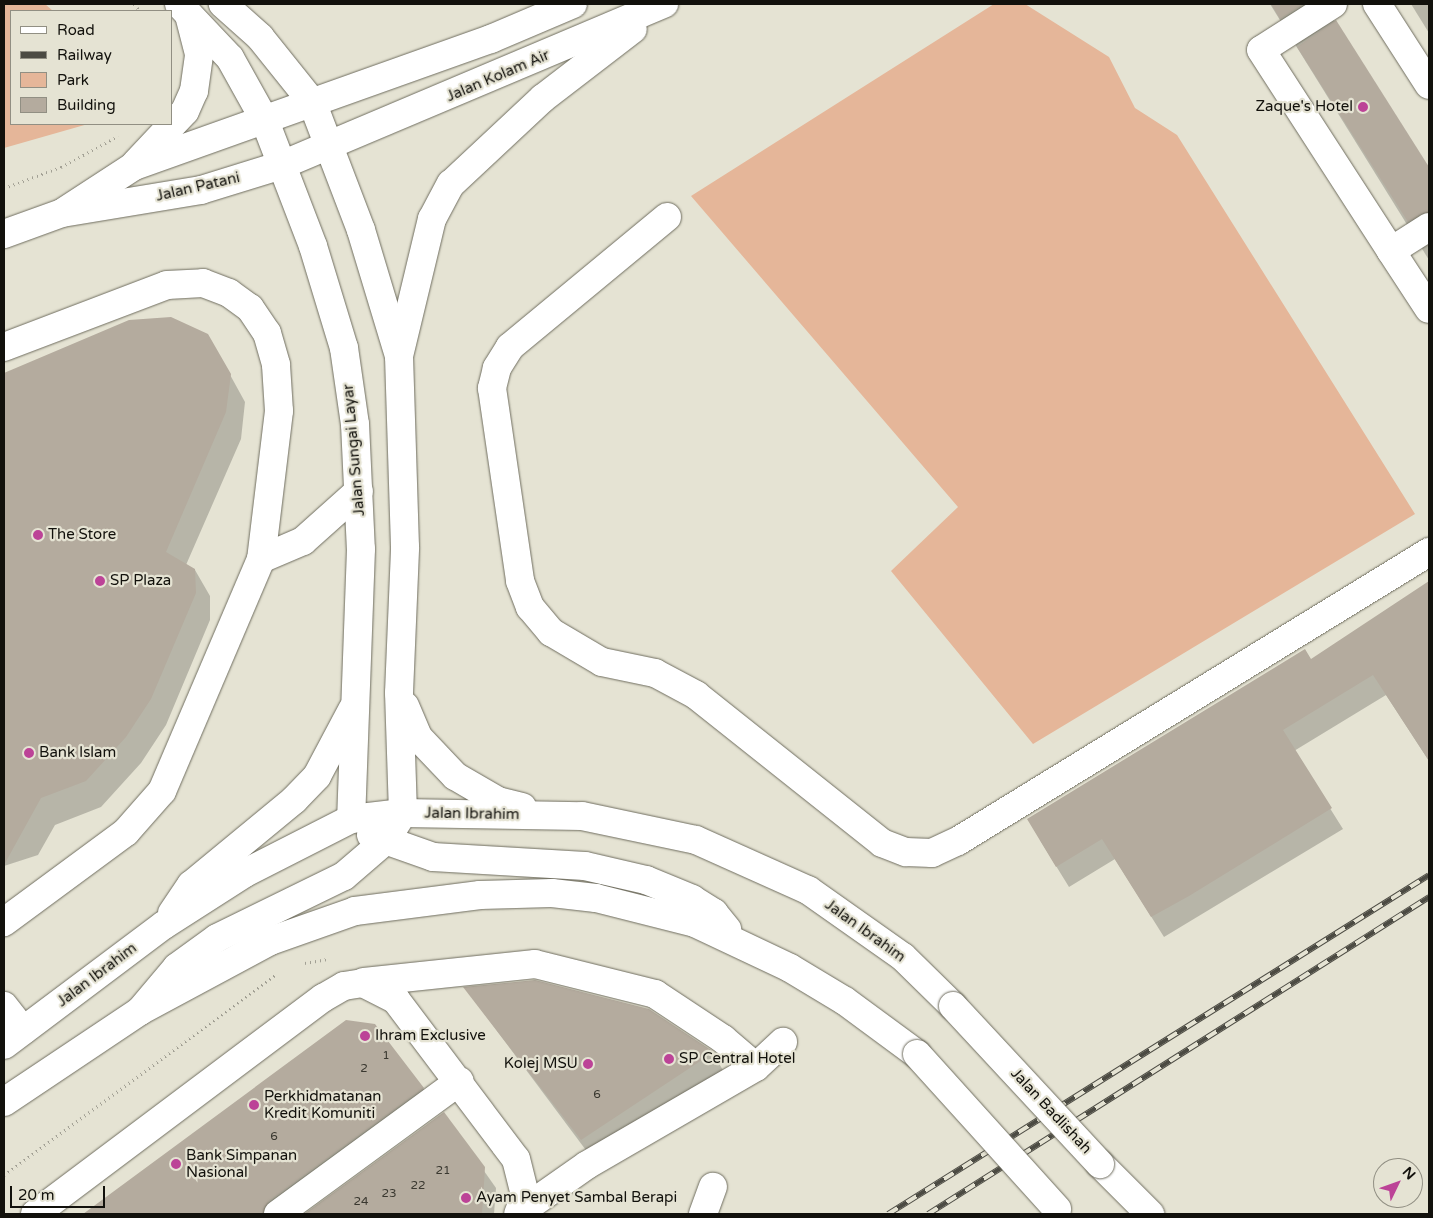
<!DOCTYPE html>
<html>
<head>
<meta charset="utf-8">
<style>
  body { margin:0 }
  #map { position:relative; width:1433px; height:1218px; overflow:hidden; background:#e5e3d3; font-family:"Varela Round",sans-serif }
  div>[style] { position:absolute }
  .green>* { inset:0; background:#e5b699 }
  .shadow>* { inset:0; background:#0003 }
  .building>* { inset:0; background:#b4ab9e }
  .path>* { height:3px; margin-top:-1.5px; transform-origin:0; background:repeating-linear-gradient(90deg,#a2a094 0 1px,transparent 0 5px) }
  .roads { filter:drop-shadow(0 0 1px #6f6d5f) drop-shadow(0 0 1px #6f6d5f) }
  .minor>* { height:28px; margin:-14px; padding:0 14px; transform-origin:14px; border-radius:14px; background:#fff }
  .major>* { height:28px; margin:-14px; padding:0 14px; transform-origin:14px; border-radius:14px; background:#fff }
  .rail>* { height:5.5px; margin-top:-2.75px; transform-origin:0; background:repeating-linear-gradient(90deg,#e5e3d3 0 11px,#4c4b43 0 22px); box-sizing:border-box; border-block:1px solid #4c4b43 }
  .bridges { filter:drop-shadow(0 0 1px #6f6d5f) drop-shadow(0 0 1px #6f6d5f) }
  .major-bridge>* { height:28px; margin:-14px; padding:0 14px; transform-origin:14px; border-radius:14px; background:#fff }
  .dots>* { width:14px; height:14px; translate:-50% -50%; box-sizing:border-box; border:2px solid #e5e3d3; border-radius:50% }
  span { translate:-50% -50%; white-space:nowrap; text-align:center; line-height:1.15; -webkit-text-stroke:4.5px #e5e3d3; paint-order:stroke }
  .number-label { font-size:12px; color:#3a3830 }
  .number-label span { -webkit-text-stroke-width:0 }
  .street-label { font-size:15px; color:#12110c }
  .poi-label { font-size:15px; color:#12110c }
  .right { translate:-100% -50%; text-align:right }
  .left { translate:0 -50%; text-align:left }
  .frame { position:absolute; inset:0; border:5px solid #12110c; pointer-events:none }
  .legend { position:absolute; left:10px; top:10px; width:162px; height:115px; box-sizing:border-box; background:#e5e3d3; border:1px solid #918f83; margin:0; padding:6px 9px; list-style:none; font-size:15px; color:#12110c }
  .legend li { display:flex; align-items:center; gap:10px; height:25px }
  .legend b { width:25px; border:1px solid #918f83 }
  .north { position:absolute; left:1373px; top:1158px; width:50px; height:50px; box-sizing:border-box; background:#e5e3d3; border:1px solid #918f83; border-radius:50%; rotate:48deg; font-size:14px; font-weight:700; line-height:20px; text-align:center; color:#12110c }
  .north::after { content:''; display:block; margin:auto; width:18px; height:22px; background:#bc4397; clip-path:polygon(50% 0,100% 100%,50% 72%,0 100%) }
  .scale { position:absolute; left:10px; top:1186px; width:95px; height:22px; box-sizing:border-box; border:2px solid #12110c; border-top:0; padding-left:6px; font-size:15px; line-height:18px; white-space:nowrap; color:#12110c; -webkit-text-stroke:4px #e5e3d3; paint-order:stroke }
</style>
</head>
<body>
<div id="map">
  <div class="green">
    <div style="clip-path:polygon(4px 4px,45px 4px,53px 11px,11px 11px,11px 124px,88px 124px,4px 148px)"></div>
    <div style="clip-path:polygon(994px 4px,1025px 4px,1109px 57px,1135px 108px,1177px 135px,1415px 514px,1033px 744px,891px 571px,958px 507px,691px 196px)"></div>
  </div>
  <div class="shadow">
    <div style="clip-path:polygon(1270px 4px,1324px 4px,1429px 172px,1429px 260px)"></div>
    <div style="clip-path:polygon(1411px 4px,1429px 4px,1429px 33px)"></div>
    <div style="clip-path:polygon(130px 321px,223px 362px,245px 402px,241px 439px,186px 565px,195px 570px,210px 596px,210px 620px,166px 725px,141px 763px,101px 807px,55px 825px,38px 855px,4px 866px,4px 374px)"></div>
    <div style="clip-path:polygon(1429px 585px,1429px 761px,1386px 695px,1294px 751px,1343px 829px,1164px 937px,1115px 859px,1069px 887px,1040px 840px)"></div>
    <div style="clip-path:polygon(465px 988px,648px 1010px,713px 1053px,728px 1079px,597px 1165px)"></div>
    <div style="clip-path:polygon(346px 1021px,423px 1088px,435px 1108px,290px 1214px,85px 1214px)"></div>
    <div style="clip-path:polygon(444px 1114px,496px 1188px,494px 1214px,306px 1214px)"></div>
  </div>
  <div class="building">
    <div style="clip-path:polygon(1271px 4px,1304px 4px,1280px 19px)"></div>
    <div style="clip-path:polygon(1336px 20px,1429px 167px,1429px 212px,1408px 222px,1297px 47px)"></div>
    <div style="clip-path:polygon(171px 317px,208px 334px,231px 374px,226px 412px,166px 552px,195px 569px,196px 593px,151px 699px,126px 737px,86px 781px,41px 798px,4px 865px,4px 373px,129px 320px)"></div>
    <div style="clip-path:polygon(1429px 581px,1429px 761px,1373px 675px,1283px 730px,1332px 808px,1189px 896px,1151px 917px,1102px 839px,1056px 867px,1027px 819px,1305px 649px,1311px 659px)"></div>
    <div style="clip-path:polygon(535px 980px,649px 1009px,714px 1052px,581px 1140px,463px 987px)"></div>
    <div style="clip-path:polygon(346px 1020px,375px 1024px,424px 1088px,269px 1201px,263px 1214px,83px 1214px)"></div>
    <div style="clip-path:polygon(444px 1112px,485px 1167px,482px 1214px,304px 1214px)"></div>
  </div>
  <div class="path">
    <div style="left:134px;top:4px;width:9px;rotate:49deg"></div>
    <div style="left:4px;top:188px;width:61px;rotate:-20.2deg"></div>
    <div style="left:61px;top:167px;width:65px;rotate:-28.5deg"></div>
    <div style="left:305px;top:963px;width:23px;rotate:-10deg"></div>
    <div style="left:4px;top:1175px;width:339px;rotate:-36.4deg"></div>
  </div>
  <div class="roads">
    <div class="minor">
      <div style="left:1333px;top:4px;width:85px;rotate:147.4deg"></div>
      <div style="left:1261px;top:50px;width:239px;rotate:57.1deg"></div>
      <div style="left:1391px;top:251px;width:45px;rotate:-32.3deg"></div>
      <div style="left:1377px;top:4px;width:96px;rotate:57.3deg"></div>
      <div style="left:667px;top:217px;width:204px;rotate:140.4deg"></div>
      <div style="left:510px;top:347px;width:25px;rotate:122deg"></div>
      <div style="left:497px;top:368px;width:21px;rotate:104deg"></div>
      <div style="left:492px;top:388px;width:195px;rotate:81.7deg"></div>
      <div style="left:520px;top:581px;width:28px;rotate:69deg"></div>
      <div style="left:530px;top:607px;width:33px;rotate:50deg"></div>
      <div style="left:551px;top:632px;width:59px;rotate:30.5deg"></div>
      <div style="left:602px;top:662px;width:54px;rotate:11.7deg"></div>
      <div style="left:655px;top:673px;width:47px;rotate:28.2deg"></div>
      <div style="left:696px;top:695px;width:238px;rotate:38.5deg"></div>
      <div style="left:882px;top:843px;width:26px;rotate:21deg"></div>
      <div style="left:906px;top:852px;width:26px;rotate:2deg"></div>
      <div style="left:932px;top:853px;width:29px;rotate:-25deg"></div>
      <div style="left:958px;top:841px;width:553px;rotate:-31.53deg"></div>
      <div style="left:1391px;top:251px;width:69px;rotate:56.8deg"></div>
      <div style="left:4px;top:347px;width:174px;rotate:-20.8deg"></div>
      <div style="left:167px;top:285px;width:36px;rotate:-3deg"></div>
      <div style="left:203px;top:283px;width:28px;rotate:21deg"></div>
      <div style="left:229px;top:293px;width:26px;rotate:36deg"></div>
      <div style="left:250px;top:308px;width:30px;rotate:56deg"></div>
      <div style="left:267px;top:333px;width:33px;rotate:74deg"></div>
      <div style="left:276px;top:365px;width:46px;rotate:86.3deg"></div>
      <div style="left:279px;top:411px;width:149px;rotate:96.9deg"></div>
      <div style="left:261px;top:559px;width:252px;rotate:113.1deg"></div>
      <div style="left:162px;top:791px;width:55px;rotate:131.3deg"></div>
      <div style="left:126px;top:832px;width:152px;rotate:143.6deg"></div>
      <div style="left:261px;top:559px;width:46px;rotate:-23.2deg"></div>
      <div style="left:303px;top:541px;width:75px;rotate:-41.8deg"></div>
      <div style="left:364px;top:982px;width:172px;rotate:-6deg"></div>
      <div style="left:535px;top:964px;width:124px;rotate:14deg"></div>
      <div style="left:655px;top:994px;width:82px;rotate:33.5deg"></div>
      <div style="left:723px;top:1039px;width:43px;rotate:40.3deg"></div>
      <div style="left:4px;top:1006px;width:31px;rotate:52deg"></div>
      <div style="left:35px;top:1214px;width:360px;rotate:-36.9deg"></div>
      <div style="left:323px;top:998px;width:24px;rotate:-30deg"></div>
      <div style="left:344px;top:986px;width:19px;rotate:-9deg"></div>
      <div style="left:363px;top:983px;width:37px;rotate:27deg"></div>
      <div style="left:396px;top:1000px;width:199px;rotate:53deg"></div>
      <div style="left:516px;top:1159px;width:38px;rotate:76deg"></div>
      <div style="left:525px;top:1196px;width:19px;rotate:111deg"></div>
      <div style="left:278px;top:1214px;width:225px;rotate:-36.2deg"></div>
      <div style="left:527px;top:1214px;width:6px;rotate:-135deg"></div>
      <div style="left:523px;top:1210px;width:78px;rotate:-35.1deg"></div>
      <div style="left:587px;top:1165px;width:195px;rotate:-30.1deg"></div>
      <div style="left:756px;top:1067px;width:37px;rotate:-43deg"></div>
      <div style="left:703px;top:1214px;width:29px;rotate:-70deg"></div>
    </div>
    <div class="major">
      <div style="left:179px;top:4px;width:74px;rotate:46.6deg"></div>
      <div style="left:230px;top:58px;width:72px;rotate:60.9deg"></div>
      <div style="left:265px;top:121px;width:134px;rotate:69deg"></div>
      <div style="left:313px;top:246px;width:107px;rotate:73.1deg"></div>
      <div style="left:344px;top:348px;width:77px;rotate:81.8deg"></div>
      <div style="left:355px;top:424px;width:125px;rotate:87.3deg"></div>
      <div style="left:361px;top:549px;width:270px;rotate:92.1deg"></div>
      <div style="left:136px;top:163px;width:71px;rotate:-46.7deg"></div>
      <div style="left:185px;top:111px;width:22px;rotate:-66deg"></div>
      <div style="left:194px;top:91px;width:37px;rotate:-82deg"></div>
      <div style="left:199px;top:54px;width:40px;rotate:-104.4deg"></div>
      <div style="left:65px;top:211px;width:82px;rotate:-33.1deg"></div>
      <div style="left:134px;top:166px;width:379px;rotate:-19.6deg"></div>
      <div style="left:491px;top:39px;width:89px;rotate:-23.1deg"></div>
      <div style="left:4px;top:234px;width:62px;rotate:-19.9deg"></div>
      <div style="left:62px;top:213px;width:141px;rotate:-9.4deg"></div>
      <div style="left:201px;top:190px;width:85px;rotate:-17.2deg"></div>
      <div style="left:282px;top:165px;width:415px;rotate:-22.9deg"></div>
      <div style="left:399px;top:356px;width:141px;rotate:-76.5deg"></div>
      <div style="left:432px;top:219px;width:40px;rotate:-62deg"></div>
      <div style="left:451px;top:184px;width:126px;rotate:-43.1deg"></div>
      <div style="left:543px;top:98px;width:113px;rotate:-37.5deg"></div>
      <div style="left:405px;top:706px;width:34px;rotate:67deg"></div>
      <div style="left:418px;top:737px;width:54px;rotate:46.5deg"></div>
      <div style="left:455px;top:776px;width:50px;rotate:30.2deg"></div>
      <div style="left:498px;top:801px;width:25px;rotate:14deg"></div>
      <div style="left:371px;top:835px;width:66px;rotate:19.5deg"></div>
      <div style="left:433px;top:857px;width:152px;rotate:3.4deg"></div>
      <div style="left:585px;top:866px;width:63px;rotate:12.9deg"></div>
      <div style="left:646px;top:880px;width:50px;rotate:22.4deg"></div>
      <div style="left:692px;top:899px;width:26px;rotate:32deg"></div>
      <div style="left:714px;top:913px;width:21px;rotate:51deg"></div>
      <div style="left:172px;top:913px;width:34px;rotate:-56deg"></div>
      <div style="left:191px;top:885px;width:134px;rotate:-39.5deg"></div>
      <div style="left:294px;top:800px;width:33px;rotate:-46deg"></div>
      <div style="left:317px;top:776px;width:75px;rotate:-62.1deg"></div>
      <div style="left:140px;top:1011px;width:57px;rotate:-49.9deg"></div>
      <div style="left:177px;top:967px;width:49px;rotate:-35.9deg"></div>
      <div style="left:217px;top:938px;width:141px;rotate:-26deg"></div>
      <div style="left:344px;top:876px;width:55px;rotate:-40.6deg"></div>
      <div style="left:386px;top:840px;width:32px;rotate:-58deg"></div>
      <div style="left:403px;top:813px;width:120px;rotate:-91.9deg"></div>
      <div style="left:399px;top:693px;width:146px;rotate:-87.6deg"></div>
      <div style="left:405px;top:547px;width:191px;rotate:-91.8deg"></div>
      <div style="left:399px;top:356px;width:132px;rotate:-106.8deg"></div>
      <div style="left:361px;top:230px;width:137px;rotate:-110.9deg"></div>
      <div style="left:312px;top:102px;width:83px;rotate:-128.7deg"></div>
      <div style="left:260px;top:37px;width:50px;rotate:-138.3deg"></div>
      <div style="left:4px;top:1045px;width:200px;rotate:-36.9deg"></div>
      <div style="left:164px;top:925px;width:96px;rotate:-32.7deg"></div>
      <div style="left:245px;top:873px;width:119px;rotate:-27deg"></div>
      <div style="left:351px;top:819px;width:52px;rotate:-6.6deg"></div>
      <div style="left:403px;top:813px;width:179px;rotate:1deg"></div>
      <div style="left:582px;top:816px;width:116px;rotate:11.9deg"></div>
      <div style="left:696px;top:840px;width:123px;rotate:24.1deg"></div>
      <div style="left:808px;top:890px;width:116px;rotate:35.2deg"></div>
      <div style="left:903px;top:957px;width:70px;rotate:44.4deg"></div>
      <div style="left:4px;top:1102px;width:164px;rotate:-33.8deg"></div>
      <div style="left:140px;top:1011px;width:148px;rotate:-28.3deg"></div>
      <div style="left:270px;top:941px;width:90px;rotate:-19.4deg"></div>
      <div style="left:355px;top:911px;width:126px;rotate:-7.3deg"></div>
      <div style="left:480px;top:895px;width:72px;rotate:-1.6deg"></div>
      <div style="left:552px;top:893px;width:44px;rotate:6.5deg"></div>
      <div style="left:596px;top:898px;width:102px;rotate:14.2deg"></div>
      <div style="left:695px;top:923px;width:105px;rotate:25.3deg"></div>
      <div style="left:790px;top:968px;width:64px;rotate:31deg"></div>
      <div style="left:845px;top:1001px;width:89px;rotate:36.4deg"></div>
      <div style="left:1100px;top:1164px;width:71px;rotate:45deg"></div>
    </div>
  </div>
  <div class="rail">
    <div style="left:888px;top:1214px;width:638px;rotate:-32.07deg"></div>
    <div style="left:928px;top:1214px;width:593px;rotate:-32.32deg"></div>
  </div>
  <div class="bridges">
    <div class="major-bridge">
      <div style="left:953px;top:1006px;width:216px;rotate:47.1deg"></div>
      <div style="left:917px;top:1054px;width:209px;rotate:47.9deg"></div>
    </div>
  </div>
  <div class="dots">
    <div style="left:1363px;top:107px;background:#bc4397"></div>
    <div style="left:38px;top:535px;background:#bc4397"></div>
    <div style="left:100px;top:581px;background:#bc4397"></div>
    <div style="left:29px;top:753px;background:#bc4397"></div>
    <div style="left:365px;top:1036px;background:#bc4397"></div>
    <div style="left:669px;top:1059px;background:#bc4397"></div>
    <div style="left:588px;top:1064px;background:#bc4397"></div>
    <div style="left:254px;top:1105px;background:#bc4397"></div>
    <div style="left:176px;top:1164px;background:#bc4397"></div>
    <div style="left:466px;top:1198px;background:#bc4397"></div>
  </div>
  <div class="number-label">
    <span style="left:386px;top:1056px">1</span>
    <span style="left:364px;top:1069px">2</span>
    <span style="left:597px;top:1095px">6</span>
    <span style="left:274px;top:1137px">6</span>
    <span style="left:443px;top:1171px">21</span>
    <span style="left:418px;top:1186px">22</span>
    <span style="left:389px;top:1194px">23</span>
    <span style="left:361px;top:1202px">24</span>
  </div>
  <div class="street-label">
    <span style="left:498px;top:76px;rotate:-23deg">Jalan Kolam Air</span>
    <span style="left:198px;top:187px;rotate:-13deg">Jalan Patani</span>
    <span style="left:354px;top:450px;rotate:-95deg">Jalan Sungai Layar</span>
    <span style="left:472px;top:814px;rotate:1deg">Jalan Ibrahim</span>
    <span style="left:865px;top:931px;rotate:36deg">Jalan Ibrahim</span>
    <span style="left:97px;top:975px;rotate:-37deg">Jalan Ibrahim</span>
    <span style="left:1051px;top:1111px;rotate:47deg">Jalan Badlishah</span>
  </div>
  <div class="poi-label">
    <span class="right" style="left:1353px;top:107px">Zaque's Hotel</span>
    <span class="left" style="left:48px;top:535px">The Store</span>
    <span class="left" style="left:110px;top:581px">SP Plaza</span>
    <span class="left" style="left:39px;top:753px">Bank Islam</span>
    <span class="left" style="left:375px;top:1036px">Ihram Exclusive</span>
    <span class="left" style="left:679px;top:1059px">SP Central Hotel</span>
    <span class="right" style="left:578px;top:1064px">Kolej MSU</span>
    <span class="left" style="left:264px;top:1105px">Perkhidmatanan<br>Kredit Komuniti</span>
    <span class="left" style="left:186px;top:1164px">Bank Simpanan<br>Nasional</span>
    <span class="left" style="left:476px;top:1198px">Ayam Penyet Sambal Berapi</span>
  </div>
  <div class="frame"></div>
  <ul class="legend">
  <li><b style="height:6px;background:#fff"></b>Road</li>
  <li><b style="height:6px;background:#4c4b43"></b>Railway</li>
  <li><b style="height:14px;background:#e5b699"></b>Park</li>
  <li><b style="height:14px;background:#b4ab9e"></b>Building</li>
  </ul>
  <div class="north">N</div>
  <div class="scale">20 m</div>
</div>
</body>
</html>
